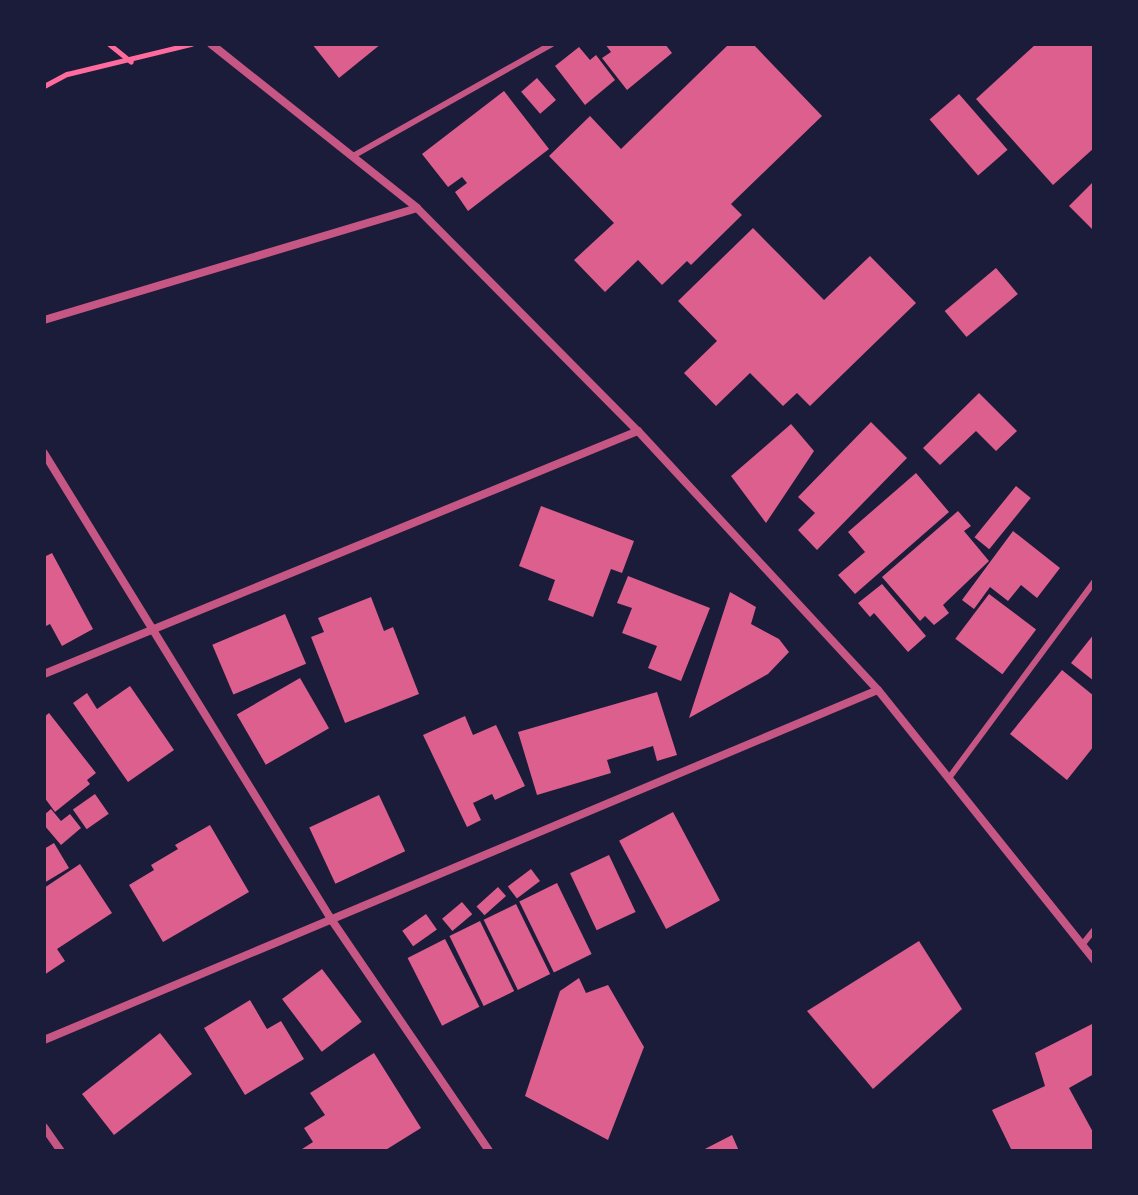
<!DOCTYPE html>
<html>
<head>
<meta charset="utf-8">
<style>
  body { margin:0 }
  #map { position:relative; width:1138px; height:1195px; overflow:hidden; background:#1b1b3a; font-family:Karla,sans-serif }
  div>[style] { position:absolute }
  .building>* { inset:0; background:#dd5f8e; transform-origin:0 0 }
  .path>* { height:5px; margin:-2.5px; padding:0 2.5px; transform-origin:2.5px; border-radius:2.5px; background:#ff6b9d }
  .service>* { height:6px; margin:-3px; padding:0 3px; transform-origin:3px; border-radius:3px; background:#c65784 }
  .minor>* { height:8px; margin:-4px; padding:0 4px; transform-origin:4px; border-radius:4px; background:#c65784 }
  span { translate:-50% -50%; white-space:nowrap; text-align:center; line-height:1.15; -webkit-text-stroke:7px #1b1b3a; paint-order:stroke }
  .frame { position:absolute; inset:0; border:46px solid #1b1b3a; pointer-events:none }
</style>
</head>
<body>
<div id="map">
  <div class="building">
    <div style="clip-path:polygon(312px 44px,381px 44px,339px 78px)"></div>
    <div style="clip-path:polygon(605px 44px,665px 44px,672px 53px,627px 90px,602px 58px,611px 52px)"></div>
    <div style="clip-path:polygon(729px 44px,753px 44px,822px 116px,731px 204px,742px 215px,691px 265px,687px 261px,662px 285px,638px 260px,605px 292px,574px 260px,614px 223px,549px 156px,590px 116px,621px 149px)"></div>
    <div style="clip-path:polygon(1036px 44px,1094px 44px,1094px 148px,1053px 185px,976px 99px)"></div>
    <div style="clip-path:polygon(579px 47px,590px 60px,596px 55px,615px 80px,585px 105px,555px 66px)"></div>
    <div style="left:537px;top:78px;width:29px;height:21px;rotate:49deg"></div>
    <div style="clip-path:polygon(504px 91px,549px 149px,468px 211px,455px 192px,467px 183px,462px 177px,448px 187px,422px 154px)"></div>
    <div style="left:959px;top:94px;width:74px;height:39px;rotate:49deg"></div>
    <div style="clip-path:polygon(1094px 181px,1094px 231px,1069px 206px)"></div>
    <div style="clip-path:polygon(753px 228px,824px 300px,870px 256px,916px 303px,810px 406px,797px 393px,783px 406px,750px 373px,716px 406px,684px 373px,717px 341px,678px 301px)"></div>
    <div style="left:996px;top:268px;width:34px;height:67px;rotate:50deg"></div>
    <div style="clip-path:polygon(979px 393px,1017px 431px,996px 451px,976px 431px,940px 465px,923px 448px)"></div>
    <div style="clip-path:polygon(871px 422px,907px 458px,817px 550px,798px 530px,815px 513px,798px 497px)"></div>
    <div style="clip-path:polygon(791px 424px,814px 451px,766px 523px,731px 476px)"></div>
    <div style="clip-path:polygon(916px 473px,949px 512px,855px 594px,838px 575px,865px 552px,848px 532px)"></div>
    <div style="left:1016px;top:486px;width:19px;height:66px;rotate:39deg"></div>
    <div style="clip-path:polygon(541px 506px,634px 541px,622px 573px,611px 569px,593px 617px,548px 600px,555px 580px,519px 566px)"></div>
    <div style="clip-path:polygon(958px 511px,971px 526px,964px 531px,989px 561px,943px 605px,949px 613px,934px 625px,925px 616px,920px 621px,882px 577px)"></div>
    <div style="clip-path:polygon(1013px 531px,1060px 568px,1037px 598px,1021px 585px,1008px 601px,990px 587px,974px 609px,962px 600px)"></div>
    <div style="clip-path:polygon(52px 553px,93px 629px,62px 646px,50px 624px,44px 627px,44px 557px)"></div>
    <div style="clip-path:polygon(628px 576px,710px 608px,681px 681px,648px 668px,657px 646px,622px 633px,632px 608px,617px 603px)"></div>
    <div style="clip-path:polygon(882px 584px,926px 636px,908px 652px,874px 613px,870px 617px,858px 603px)"></div>
    <div style="clip-path:polygon(730px 592px,756px 607px,751px 624px,779px 639px,789px 652px,768px 674px,689px 718px)"></div>
    <div style="left:989px;top:594px;width:59px;height:56px;rotate:37deg"></div>
    <div style="clip-path:polygon(371px 597px,384px 631px,393px 627px,419px 694px,345px 723px,311px 637px,324px 632px,318px 618px)"></div>
    <div style="left:285px;top:614px;width:54px;height:79px;rotate:67deg"></div>
    <div style="clip-path:polygon(1094px 634px,1094px 681px,1071px 663px)"></div>
    <div style="clip-path:polygon(1062px 670px,1094px 696px,1094px 746px,1067px 780px,1010px 734px)"></div>
    <div style="left:300px;top:678px;width:58px;height:73px;rotate:60deg"></div>
    <div style="clip-path:polygon(130px 686px,174px 750px,128px 782px,73px 703px,87px 693px,97px 709px)"></div>
    <div style="clip-path:polygon(657px 692px,677px 755px,657px 761px,653px 746px,607px 760px,611px 773px,537px 795px,518px 732px)"></div>
    <div style="clip-path:polygon(49px 713px,96px 773px,87px 780px,90px 784px,55px 812px,44px 797px,44px 717px)"></div>
    <div style="clip-path:polygon(465px 716px,473px 735px,496px 725px,525px 786px,495px 800px,492px 794px,473px 803px,481px 820px,467px 827px,423px 735px)"></div>
    <div style="left:95px;top:794px;width:24px;height:27px;rotate:55deg"></div>
    <div style="left:379px;top:795px;width:62px;height:77px;rotate:65deg"></div>
    <div style="clip-path:polygon(51px 809px,61px 821px,70px 814px,81px 828px,61px 845px,44px 825px,44px 815px)"></div>
    <div style="left:673px;top:812px;width:100px;height:61px;rotate:62deg"></div>
    <div style="clip-path:polygon(210px 825px,249px 892px,163px 942px,129px 885px,154px 870px,151px 865px,178px 849px,175px 845px)"></div>
    <div style="clip-path:polygon(54px 843px,69px 868px,44px 883px,44px 849px)"></div>
    <div style="left:609px;top:855px;width:63px;height:43px;rotate:65deg"></div>
    <div style="clip-path:polygon(80px 864px,112px 913px,57px 949px,65px 961px,44px 975px,44px 888px)"></div>
    <div style="left:531px;top:869px;width:15px;height:29px;rotate:53deg"></div>
    <div style="left:557px;top:883px;width:79px;height:42px;rotate:64deg"></div>
    <div style="left:498px;top:887px;width:12px;height:29px;rotate:48deg"></div>
    <div style="left:462px;top:902px;width:16px;height:26px;rotate:50deg"></div>
    <div style="left:516px;top:904px;width:78px;height:36px;rotate:64deg"></div>
    <div style="left:426px;top:914px;width:19px;height:29px;rotate:55deg"></div>
    <div style="left:480px;top:921px;width:78px;height:34px;rotate:64deg"></div>
    <div style="left:445px;top:939px;width:76px;height:42px;rotate:63deg"></div>
    <div style="clip-path:polygon(919px 941px,962px 1009px,873px 1089px,807px 1011px)"></div>
    <div style="left:322px;top:969px;width:66px;height:50px;rotate:53deg"></div>
    <div style="clip-path:polygon(579px 978px,586px 993px,608px 985px,644px 1047px,608px 1140px,525px 1096px,560px 991px)"></div>
    <div style="clip-path:polygon(250px 1000px,267px 1029px,281px 1021px,304px 1059px,245px 1095px,204px 1028px)"></div>
    <div style="clip-path:polygon(1094px 1023px,1094px 1074px,1069px 1088px,1094px 1134px,1094px 1151px,1012px 1151px,992px 1110px,1045px 1086px,1035px 1053px)"></div>
    <div style="left:160px;top:1033px;width:52px;height:99px;rotate:52deg"></div>
    <div style="clip-path:polygon(374px 1053px,421px 1128px,384px 1151px,299px 1151px,313px 1142px,304px 1128px,325px 1115px,310px 1093px)"></div>
    <div style="clip-path:polygon(732px 1135px,739px 1151px,701px 1151px)"></div>
  </div>
  <div class="path">
    <div style="left:109px;top:44px;width:28px;rotate:39deg"></div>
    <div style="left:44px;top:86px;width:26px;rotate:-28deg"></div>
    <div style="left:67px;top:74px;width:128px;rotate:-13.6deg"></div>
  </div>
  <div class="service">
    <div style="left:353px;top:156px;width:228px;rotate:-29.4deg"></div>
    <div style="left:949px;top:778px;width:244px;rotate:-53.5deg"></div>
    <div style="left:1082px;top:945px;width:19px;rotate:-51deg"></div>
  </div>
  <div class="minor">
    <div style="left:211px;top:44px;width:263px;rotate:38.5deg"></div>
    <div style="left:417px;top:208px;width:314px;rotate:45.3deg"></div>
    <div style="left:638px;top:431px;width:353px;rotate:47.2deg"></div>
    <div style="left:878px;top:690px;width:346px;rotate:51.3deg"></div>
    <div style="left:44px;top:320px;width:389px;rotate:-16.7deg"></div>
    <div style="left:44px;top:453px;width:547px;rotate:58.37deg"></div>
    <div style="left:331px;top:919px;width:281px;rotate:55.7deg"></div>
    <div style="left:44px;top:674px;width:642px;rotate:-22.25deg"></div>
    <div style="left:44px;top:1040px;width:904px;rotate:-22.77deg"></div>
    <div style="left:44px;top:1127px;width:29px;rotate:55deg"></div>
  </div>
  <div class="frame"></div>
</div>
</body>
</html>
